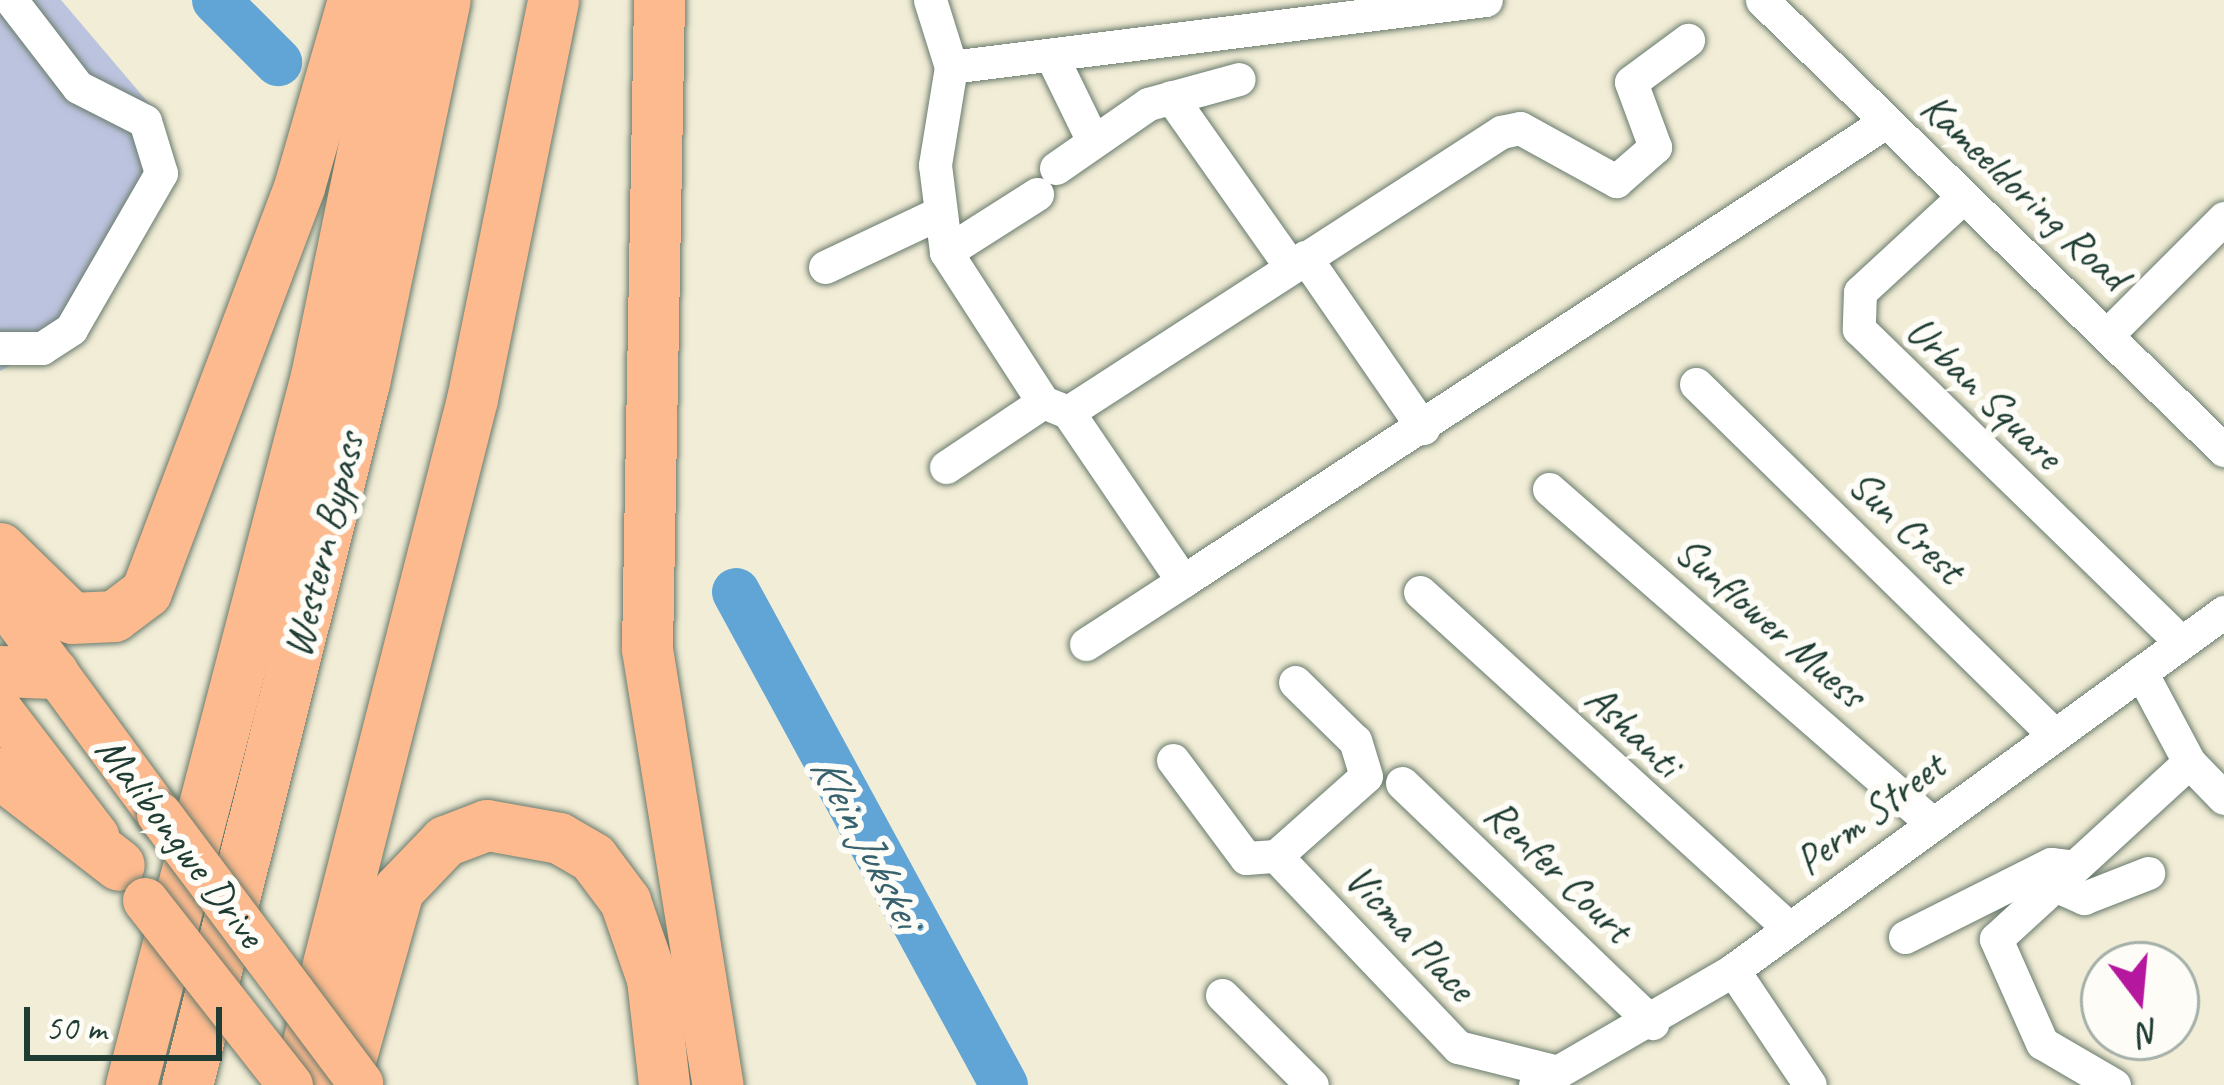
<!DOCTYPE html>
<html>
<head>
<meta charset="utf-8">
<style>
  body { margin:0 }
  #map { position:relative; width:2224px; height:1085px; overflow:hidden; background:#f2edd6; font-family:Caveat,sans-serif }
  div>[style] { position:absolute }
  .industrial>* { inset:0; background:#bcc3de }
  .river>* { height:48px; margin:-24px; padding:0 24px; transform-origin:24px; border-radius:24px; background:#60a5d6 }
  .roads { filter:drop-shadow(0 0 3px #697b6d) drop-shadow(0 0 3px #697b6d) }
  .minor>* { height:33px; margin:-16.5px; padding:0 16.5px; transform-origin:16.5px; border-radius:16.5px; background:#fff }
  .major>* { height:45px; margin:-22.5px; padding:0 22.5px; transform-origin:22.5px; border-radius:22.5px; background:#fcba8e }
  .highway>* { height:51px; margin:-25.5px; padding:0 25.5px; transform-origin:25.5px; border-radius:25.5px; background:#fcba8e }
  .bridges { filter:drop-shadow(0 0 3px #697b6d) drop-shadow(0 0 3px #697b6d) }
  .major-bridge>* { height:45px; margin:-22.5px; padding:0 22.5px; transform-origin:22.5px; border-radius:22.5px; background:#fcba8e }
  span { translate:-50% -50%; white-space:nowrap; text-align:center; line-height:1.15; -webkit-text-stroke:12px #fdfcf7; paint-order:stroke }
  .street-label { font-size:42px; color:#1f3d34 }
  .water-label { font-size:45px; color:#36616d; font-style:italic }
  .north { position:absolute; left:2080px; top:941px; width:120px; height:120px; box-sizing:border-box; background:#fdfcf7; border:3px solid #a4b0a9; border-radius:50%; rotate:164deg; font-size:33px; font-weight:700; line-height:48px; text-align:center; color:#1f3d34 }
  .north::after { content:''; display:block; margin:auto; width:42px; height:54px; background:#b5179e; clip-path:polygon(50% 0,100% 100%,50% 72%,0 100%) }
  .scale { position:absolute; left:24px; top:1007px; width:198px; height:54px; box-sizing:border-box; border:6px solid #1f3d34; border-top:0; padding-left:15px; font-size:36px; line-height:42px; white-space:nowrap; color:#1f3d34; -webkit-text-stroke:9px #fdfcf7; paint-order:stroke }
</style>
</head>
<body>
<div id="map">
  <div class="industrial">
    <div style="clip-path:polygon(0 0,61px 0,163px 120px,153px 180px,56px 342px,0 371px)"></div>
  </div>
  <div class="river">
    <div style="left:216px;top:0;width:88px;rotate:45deg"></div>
    <div style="left:736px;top:592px;width:561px;rotate:61.47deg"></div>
  </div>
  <div class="roads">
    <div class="minor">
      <div style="left:930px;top:0;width:70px;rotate:72.6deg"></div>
      <div style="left:1762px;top:0;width:645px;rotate:44.25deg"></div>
      <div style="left:1054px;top:61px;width:87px;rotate:64deg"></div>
      <div style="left:951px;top:67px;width:99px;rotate:99.3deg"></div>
      <div style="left:935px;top:165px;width:88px;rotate:82.8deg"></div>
      <div style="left:946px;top:252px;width:179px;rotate:57.1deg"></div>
      <div style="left:1043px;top:402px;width:27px;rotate:22deg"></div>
      <div style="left:1068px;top:412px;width:204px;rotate:55.8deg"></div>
      <div style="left:1183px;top:581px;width:837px;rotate:-33.16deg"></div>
      <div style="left:951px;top:67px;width:539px;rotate:-7.14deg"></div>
      <div style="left:1171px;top:97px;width:207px;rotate:54.8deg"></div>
      <div style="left:1056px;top:168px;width:112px;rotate:-34.8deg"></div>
      <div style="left:1148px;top:104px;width:94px;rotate:-15.4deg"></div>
      <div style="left:1963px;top:197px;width:140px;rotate:137.3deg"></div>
      <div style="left:1860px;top:292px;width:37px;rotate:92deg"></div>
      <div style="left:1859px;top:329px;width:449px;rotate:44.2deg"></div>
      <div style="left:946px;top:252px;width:108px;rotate:-32.5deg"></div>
      <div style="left:1305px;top:257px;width:208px;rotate:55.4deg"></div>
      <div style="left:825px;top:267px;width:124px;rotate:-25.3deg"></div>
      <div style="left:2108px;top:334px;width:164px;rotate:-45deg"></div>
      <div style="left:0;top:348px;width:42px"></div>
      <div style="left:42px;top:348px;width:35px;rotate:-33deg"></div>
      <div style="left:71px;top:329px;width:180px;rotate:-60deg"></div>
      <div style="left:161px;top:173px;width:54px;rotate:-107.1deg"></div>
      <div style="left:145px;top:121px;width:75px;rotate:-153.1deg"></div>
      <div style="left:78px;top:87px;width:110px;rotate:-127.6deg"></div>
      <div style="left:1696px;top:384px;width:499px;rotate:44.4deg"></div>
      <div style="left:1068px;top:412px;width:516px;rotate:-32.89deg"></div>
      <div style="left:1501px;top:132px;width:19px;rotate:-12deg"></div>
      <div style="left:1520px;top:128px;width:110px;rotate:28.9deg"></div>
      <div style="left:1616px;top:181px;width:52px;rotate:-41.1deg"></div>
      <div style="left:1655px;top:147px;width:69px;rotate:-110.3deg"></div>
      <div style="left:1631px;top:82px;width:71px;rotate:-36.4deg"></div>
      <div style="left:946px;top:467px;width:117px;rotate:-33.8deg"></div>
      <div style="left:1549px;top:489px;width:510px;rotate:41.1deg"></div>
      <div style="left:1420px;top:592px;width:500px;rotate:42.33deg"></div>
      <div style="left:1086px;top:644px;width:116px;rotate:-33deg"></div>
      <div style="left:2141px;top:672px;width:102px;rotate:61.9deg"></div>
      <div style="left:2189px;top:762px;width:50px;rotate:45.8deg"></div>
      <div style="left:1173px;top:760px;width:122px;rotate:53.3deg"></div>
      <div style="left:1246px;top:858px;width:30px;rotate:-4deg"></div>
      <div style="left:1276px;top:856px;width:120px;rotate:-41.6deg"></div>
      <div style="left:1366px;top:776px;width:37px;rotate:-107deg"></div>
      <div style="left:1355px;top:741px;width:84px;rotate:-135.5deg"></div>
      <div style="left:1402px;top:783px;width:347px;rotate:43.8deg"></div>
      <div style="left:1276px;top:856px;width:264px;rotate:46.4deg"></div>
      <div style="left:1458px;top:1047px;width:103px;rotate:14deg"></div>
      <div style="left:1905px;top:937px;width:163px;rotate:-26.6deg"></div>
      <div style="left:2051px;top:864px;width:16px;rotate:7deg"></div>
      <div style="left:2067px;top:866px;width:24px;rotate:92deg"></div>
      <div style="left:2066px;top:890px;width:20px;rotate:24deg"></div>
      <div style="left:2084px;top:898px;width:69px;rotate:-21.3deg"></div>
      <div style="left:1733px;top:970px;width:138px;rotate:56.2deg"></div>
      <div style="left:1222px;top:995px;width:127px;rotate:45deg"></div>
      <div style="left:1535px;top:1085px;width:229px;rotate:-30.1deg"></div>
      <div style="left:1733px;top:970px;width:608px;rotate:-36.1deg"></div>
      <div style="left:2114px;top:1085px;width:83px;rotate:-149.7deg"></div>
      <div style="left:2042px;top:1043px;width:114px;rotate:-113.9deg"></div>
      <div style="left:1996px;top:939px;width:262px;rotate:-42.5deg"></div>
    </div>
    <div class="major">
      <div style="left:0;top:597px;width:269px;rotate:53.8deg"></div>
      <div style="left:0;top:710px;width:158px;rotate:52.5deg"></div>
    </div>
    <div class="highway">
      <div style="left:659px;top:0;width:649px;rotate:91.06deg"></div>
      <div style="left:647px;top:649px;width:442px;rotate:80.8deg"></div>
      <div style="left:0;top:548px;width:100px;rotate:44.2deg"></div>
      <div style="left:72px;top:618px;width:42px;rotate:-2.7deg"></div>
      <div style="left:114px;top:616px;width:40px;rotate:-37deg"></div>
      <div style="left:146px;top:592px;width:433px;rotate:-69.3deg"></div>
      <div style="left:299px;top:187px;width:195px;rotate:-73.9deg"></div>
      <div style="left:0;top:671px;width:53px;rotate:2.2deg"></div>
      <div style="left:0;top:773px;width:150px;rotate:37.7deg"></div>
      <div style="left:131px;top:1085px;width:733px;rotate:-75.38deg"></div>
      <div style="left:316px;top:376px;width:384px;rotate:-78.3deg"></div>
      <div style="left:187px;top:1085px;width:724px;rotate:-75.85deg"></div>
      <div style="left:364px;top:383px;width:391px;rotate:-78.1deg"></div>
      <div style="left:297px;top:1085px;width:708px;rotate:-75.69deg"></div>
      <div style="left:472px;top:399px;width:407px;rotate:-78.5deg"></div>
      <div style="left:343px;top:1085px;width:203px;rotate:-74.2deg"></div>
      <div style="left:398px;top:890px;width:68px;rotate:-46.2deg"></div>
      <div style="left:445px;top:841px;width:45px;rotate:-20.9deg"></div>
      <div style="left:487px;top:825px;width:73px;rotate:10.2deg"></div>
      <div style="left:559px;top:838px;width:39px;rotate:30deg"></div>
      <div style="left:593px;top:858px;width:54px;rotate:53.3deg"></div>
      <div style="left:625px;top:901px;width:83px;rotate:70.9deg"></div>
      <div style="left:652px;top:979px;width:107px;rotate:83.5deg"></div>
    </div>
  </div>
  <div class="bridges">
    <div class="major-bridge">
      <div style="left:159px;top:814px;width:336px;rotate:53.2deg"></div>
      <div style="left:145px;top:900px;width:235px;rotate:51.9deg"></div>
    </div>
  </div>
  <div class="street-label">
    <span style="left:2024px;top:192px;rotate:43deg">Kameeldoring Road</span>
    <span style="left:1984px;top:393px;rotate:44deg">Urban Square</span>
    <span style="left:1906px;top:527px;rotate:44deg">Sun Crest</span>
    <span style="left:324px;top:545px;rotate:-76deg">Western Bypass</span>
    <span style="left:1770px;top:623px;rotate:41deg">Sunflower Muess</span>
    <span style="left:1633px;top:731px;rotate:44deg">Ashanti</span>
    <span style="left:1870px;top:814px;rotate:-37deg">Perm Street</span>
    <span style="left:180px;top:842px;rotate:53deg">Malibongwe Drive</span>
    <span style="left:1558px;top:871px;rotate:44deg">Renfer Court</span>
    <span style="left:1410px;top:933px;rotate:47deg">Vicma Place</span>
  </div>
  <div class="water-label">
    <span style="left:866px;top:841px;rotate:62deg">Klein Jukskei</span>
  </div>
  <div class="north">N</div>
  <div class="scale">50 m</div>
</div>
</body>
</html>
